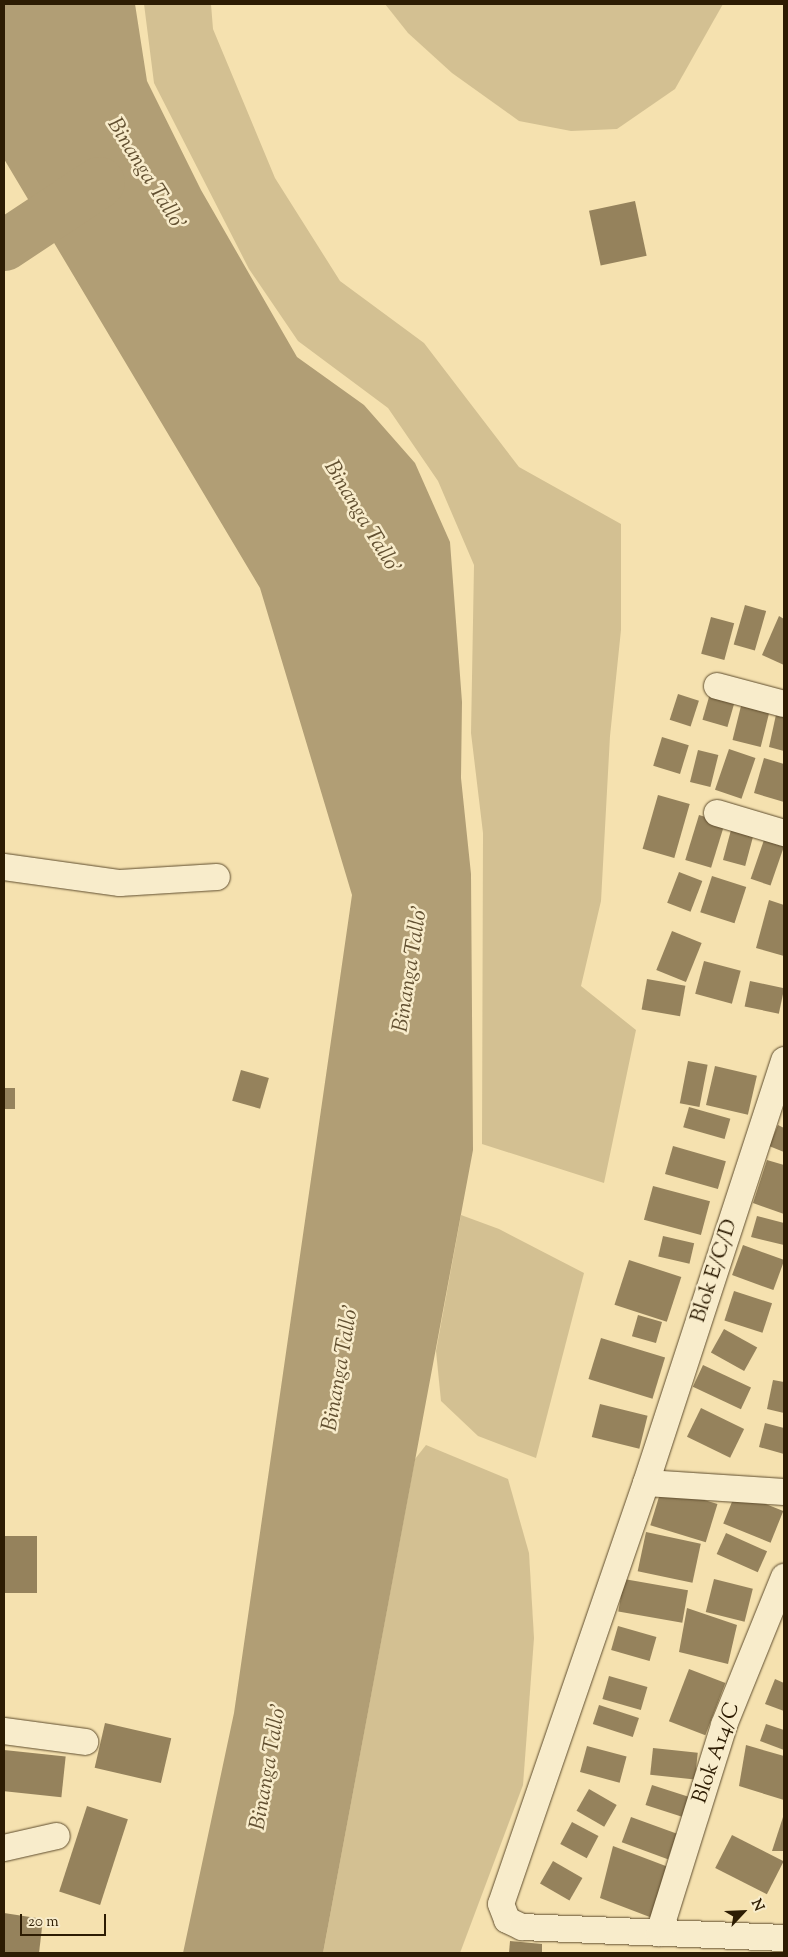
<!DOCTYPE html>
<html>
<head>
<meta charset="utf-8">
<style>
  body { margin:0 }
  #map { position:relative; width:788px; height:1957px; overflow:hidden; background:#f5e1af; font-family:"Sorts Mill Goudy",serif }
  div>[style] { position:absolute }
  .green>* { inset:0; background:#d3c092 }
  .water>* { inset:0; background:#b19e75 }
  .river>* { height:51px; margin:-25.5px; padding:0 25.5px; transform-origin:25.5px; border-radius:25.5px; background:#b19e75 }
  .building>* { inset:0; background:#95825c; transform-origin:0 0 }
  .roads { filter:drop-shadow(0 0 1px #5f4d2e) drop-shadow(0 0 1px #5f4d2e) }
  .street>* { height:26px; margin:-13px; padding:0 13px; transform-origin:13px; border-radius:13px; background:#f8eccb }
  span { translate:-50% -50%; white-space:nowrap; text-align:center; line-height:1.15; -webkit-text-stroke:5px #f8eccb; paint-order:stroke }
  .street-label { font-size:21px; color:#2d1c03 }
  .water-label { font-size:22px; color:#625031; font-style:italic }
  .frame { position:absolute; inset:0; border:5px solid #2d1c03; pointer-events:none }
  .north { position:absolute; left:718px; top:1887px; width:50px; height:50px; -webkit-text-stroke:4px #f8eccb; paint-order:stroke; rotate:65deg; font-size:14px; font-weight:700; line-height:20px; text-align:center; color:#2d1c03 }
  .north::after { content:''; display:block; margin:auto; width:18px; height:22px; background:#2d1c03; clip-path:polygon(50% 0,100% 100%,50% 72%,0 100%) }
  .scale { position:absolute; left:20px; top:1914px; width:86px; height:22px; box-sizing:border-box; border:2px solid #2d1c03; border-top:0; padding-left:6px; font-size:15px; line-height:18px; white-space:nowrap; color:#2d1c03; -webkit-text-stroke:4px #f8eccb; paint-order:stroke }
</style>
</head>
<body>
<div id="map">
  <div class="green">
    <div style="clip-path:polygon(144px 4px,211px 4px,213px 29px,275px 178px,340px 281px,424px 343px,519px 467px,621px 524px,621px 630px,610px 736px,601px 901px,581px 986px,636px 1030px,604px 1183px,482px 1144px,483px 833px,471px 733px,474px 565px,438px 481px,388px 408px,298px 341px,249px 269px,154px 83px)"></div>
    <div style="clip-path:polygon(385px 4px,723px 4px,675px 89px,617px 129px,571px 131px,519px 121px,452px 73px,408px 33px)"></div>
    <div style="clip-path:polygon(461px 1215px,499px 1229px,584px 1273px,536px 1458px,478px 1436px,441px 1401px,436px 1351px)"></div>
    <div style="clip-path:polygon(426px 1445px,508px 1479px,529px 1553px,534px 1638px,523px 1785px,460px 1953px,323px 1953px,415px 1459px)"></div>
  </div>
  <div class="water">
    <div style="clip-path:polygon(4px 4px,135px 4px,147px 81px,201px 190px,297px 357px,364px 405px,415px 463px,450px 542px,462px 702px,461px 778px,471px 874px,473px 1150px,323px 1953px,183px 1953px,234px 1713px,352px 895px,260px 588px,4px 159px)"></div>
  </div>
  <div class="river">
    <div style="left:4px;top:245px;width:114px;rotate:-33.6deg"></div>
  </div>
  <div class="building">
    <div style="left:635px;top:201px;width:56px;height:47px;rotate:78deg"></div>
    <div style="left:745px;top:605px;width:22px;height:41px;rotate:16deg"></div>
    <div style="clip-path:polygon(779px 616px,784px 619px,784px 665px,762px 655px)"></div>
    <div style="left:711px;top:617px;width:24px;height:38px;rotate:15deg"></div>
    <div style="left:711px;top:690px;width:26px;height:31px;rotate:16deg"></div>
    <div style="left:678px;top:694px;width:22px;height:27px;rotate:18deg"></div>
    <div style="left:741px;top:706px;width:29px;height:35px;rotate:14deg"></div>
    <div style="clip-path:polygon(777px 710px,784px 712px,784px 751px,769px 747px)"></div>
    <div style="left:662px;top:737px;width:28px;height:30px;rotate:17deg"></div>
    <div style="left:729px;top:749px;width:28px;height:43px;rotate:19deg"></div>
    <div style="left:698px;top:750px;width:21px;height:33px;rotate:14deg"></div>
    <div style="clip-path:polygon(764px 758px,784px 764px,784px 802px,754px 793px)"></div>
    <div style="left:658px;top:795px;width:33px;height:56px;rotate:16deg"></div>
    <div style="left:699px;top:815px;width:27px;height:47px;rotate:17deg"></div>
    <div style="left:731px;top:830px;width:23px;height:31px;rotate:15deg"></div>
    <div style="left:764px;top:840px;width:21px;height:41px;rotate:19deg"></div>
    <div style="left:679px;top:872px;width:25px;height:33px;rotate:21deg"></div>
    <div style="left:712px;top:876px;width:36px;height:38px;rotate:18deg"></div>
    <div style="clip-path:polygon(769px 900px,784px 905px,784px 956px,756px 948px)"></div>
    <div style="left:672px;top:931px;width:32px;height:42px;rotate:22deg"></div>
    <div style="left:704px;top:961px;width:38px;height:34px;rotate:15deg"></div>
    <div style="left:647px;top:979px;width:39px;height:31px;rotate:10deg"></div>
    <div style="left:750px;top:981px;width:35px;height:26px;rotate:12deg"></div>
    <div style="left:688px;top:1061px;width:20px;height:43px;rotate:11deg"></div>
    <div style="left:715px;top:1066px;width:43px;height:40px;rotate:13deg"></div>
    <div style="left:241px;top:1070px;width:29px;height:32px;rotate:16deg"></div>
    <div style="left:4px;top:1088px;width:11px;height:21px"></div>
    <div style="left:689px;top:1107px;width:43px;height:21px;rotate:16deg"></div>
    <div style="clip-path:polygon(778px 1125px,784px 1128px,784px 1152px,769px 1146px)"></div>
    <div style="left:673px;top:1146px;width:55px;height:29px;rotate:16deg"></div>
    <div style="clip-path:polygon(767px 1160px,784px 1165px,784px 1214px,753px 1203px)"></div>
    <div style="left:653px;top:1186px;width:59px;height:35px;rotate:15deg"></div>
    <div style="clip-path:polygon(757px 1216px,784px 1223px,784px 1245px,751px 1237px)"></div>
    <div style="left:663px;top:1236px;width:32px;height:21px;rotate:13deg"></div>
    <div style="left:743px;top:1245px;width:44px;height:32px;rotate:20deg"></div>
    <div style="left:629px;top:1260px;width:55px;height:47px;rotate:18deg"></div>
    <div style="left:734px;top:1291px;width:40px;height:31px;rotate:18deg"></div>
    <div style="left:638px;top:1315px;width:25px;height:22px;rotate:16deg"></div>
    <div style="left:724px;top:1329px;width:38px;height:27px;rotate:29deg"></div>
    <div style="left:601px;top:1338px;width:67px;height:43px;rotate:17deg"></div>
    <div style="left:703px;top:1365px;width:53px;height:24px;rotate:25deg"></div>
    <div style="clip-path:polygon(773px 1380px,784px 1382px,784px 1413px,767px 1409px)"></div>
    <div style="left:600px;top:1404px;width:49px;height:34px;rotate:14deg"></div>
    <div style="left:701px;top:1408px;width:48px;height:32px;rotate:26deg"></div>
    <div style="clip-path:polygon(765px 1423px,784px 1428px,784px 1454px,759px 1447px)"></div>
    <div style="left:662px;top:1487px;width:58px;height:40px;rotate:17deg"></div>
    <div style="left:736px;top:1492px;width:51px;height:34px;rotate:22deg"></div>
    <div style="left:646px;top:1532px;width:56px;height:40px;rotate:12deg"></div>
    <div style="left:726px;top:1533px;width:45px;height:23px;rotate:24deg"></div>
    <div style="left:4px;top:1536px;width:33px;height:57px"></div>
    <div style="left:624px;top:1579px;width:65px;height:33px;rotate:10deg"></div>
    <div style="left:714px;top:1579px;width:40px;height:34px;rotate:14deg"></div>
    <div style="clip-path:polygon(687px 1608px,737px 1625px,728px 1664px,679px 1652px)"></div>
    <div style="left:618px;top:1626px;width:40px;height:25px;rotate:16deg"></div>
    <div style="left:689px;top:1669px;width:39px;height:56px;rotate:21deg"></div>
    <div style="left:609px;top:1676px;width:40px;height:24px;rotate:16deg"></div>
    <div style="clip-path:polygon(775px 1679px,784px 1683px,784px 1711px,765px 1704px)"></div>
    <div style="left:599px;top:1705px;width:42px;height:20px;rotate:18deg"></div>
    <div style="left:105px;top:1723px;width:68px;height:46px;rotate:13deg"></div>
    <div style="clip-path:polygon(766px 1724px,784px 1730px,784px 1750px,760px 1741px)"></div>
    <div style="clip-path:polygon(746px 1745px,784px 1756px,784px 1800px,739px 1786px)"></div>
    <div style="left:587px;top:1746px;width:41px;height:27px;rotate:15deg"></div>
    <div style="left:653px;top:1748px;width:45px;height:27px;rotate:6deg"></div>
    <div style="left:4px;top:1750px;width:62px;height:41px;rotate:6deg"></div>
    <div style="left:652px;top:1785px;width:40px;height:21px;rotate:18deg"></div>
    <div style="left:589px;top:1789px;width:32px;height:25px;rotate:30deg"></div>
    <div style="left:87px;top:1806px;width:43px;height:90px;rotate:18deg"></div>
    <div style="clip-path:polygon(784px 1814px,784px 1851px,772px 1851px)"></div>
    <div style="left:631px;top:1817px;width:49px;height:27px;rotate:20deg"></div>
    <div style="left:572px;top:1822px;width:30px;height:25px;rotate:28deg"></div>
    <div style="left:732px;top:1835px;width:58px;height:37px;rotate:27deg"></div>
    <div style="clip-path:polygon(613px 1846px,671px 1868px,655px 1919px,600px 1898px)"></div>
    <div style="left:553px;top:1861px;width:34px;height:26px;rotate:30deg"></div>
    <div style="clip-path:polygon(4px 1913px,43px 1919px,39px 1953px,4px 1953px)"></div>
    <div style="clip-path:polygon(510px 1941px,542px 1944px,542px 1953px,509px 1953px)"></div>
  </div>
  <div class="roads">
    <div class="street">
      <div style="left:717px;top:686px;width:69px;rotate:15deg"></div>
      <div style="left:717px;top:813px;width:70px;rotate:16.6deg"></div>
      <div style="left:4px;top:867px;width:117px;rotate:7.9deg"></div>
      <div style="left:120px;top:883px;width:97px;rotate:-3.5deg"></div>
      <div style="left:646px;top:1483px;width:445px;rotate:-71.9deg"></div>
      <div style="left:784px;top:1492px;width:138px;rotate:-176.3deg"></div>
      <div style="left:646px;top:1483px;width:445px;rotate:109deg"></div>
      <div style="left:501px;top:1904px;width:17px;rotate:69deg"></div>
      <div style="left:507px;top:1920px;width:17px;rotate:25deg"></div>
      <div style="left:522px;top:1927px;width:262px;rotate:2.4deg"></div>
      <div style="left:4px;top:1731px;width:82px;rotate:7.7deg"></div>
      <div style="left:4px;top:1848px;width:54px;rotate:-12.8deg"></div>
      <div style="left:659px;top:1933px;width:218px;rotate:-72.6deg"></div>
      <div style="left:724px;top:1725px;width:160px;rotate:-67.9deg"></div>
    </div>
  </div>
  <div class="street-label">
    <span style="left:715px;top:1271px;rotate:-72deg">Blok E/C/D</span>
    <span style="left:717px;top:1753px;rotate:-71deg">Blok A14/C</span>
  </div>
  <div class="water-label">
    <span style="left:145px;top:175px;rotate:58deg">Binanga Tallo'</span>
    <span style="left:361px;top:518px;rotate:59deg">Binanga Tallo'</span>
    <span style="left:412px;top:969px;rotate:-81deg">Binanga Tallo'</span>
    <span style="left:342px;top:1368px;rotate:-80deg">Binanga Tallo'</span>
    <span style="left:270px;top:1767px;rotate:-80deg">Binanga Tallo'</span>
  </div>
  <div class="frame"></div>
  <div class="north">N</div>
  <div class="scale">20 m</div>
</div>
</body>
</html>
